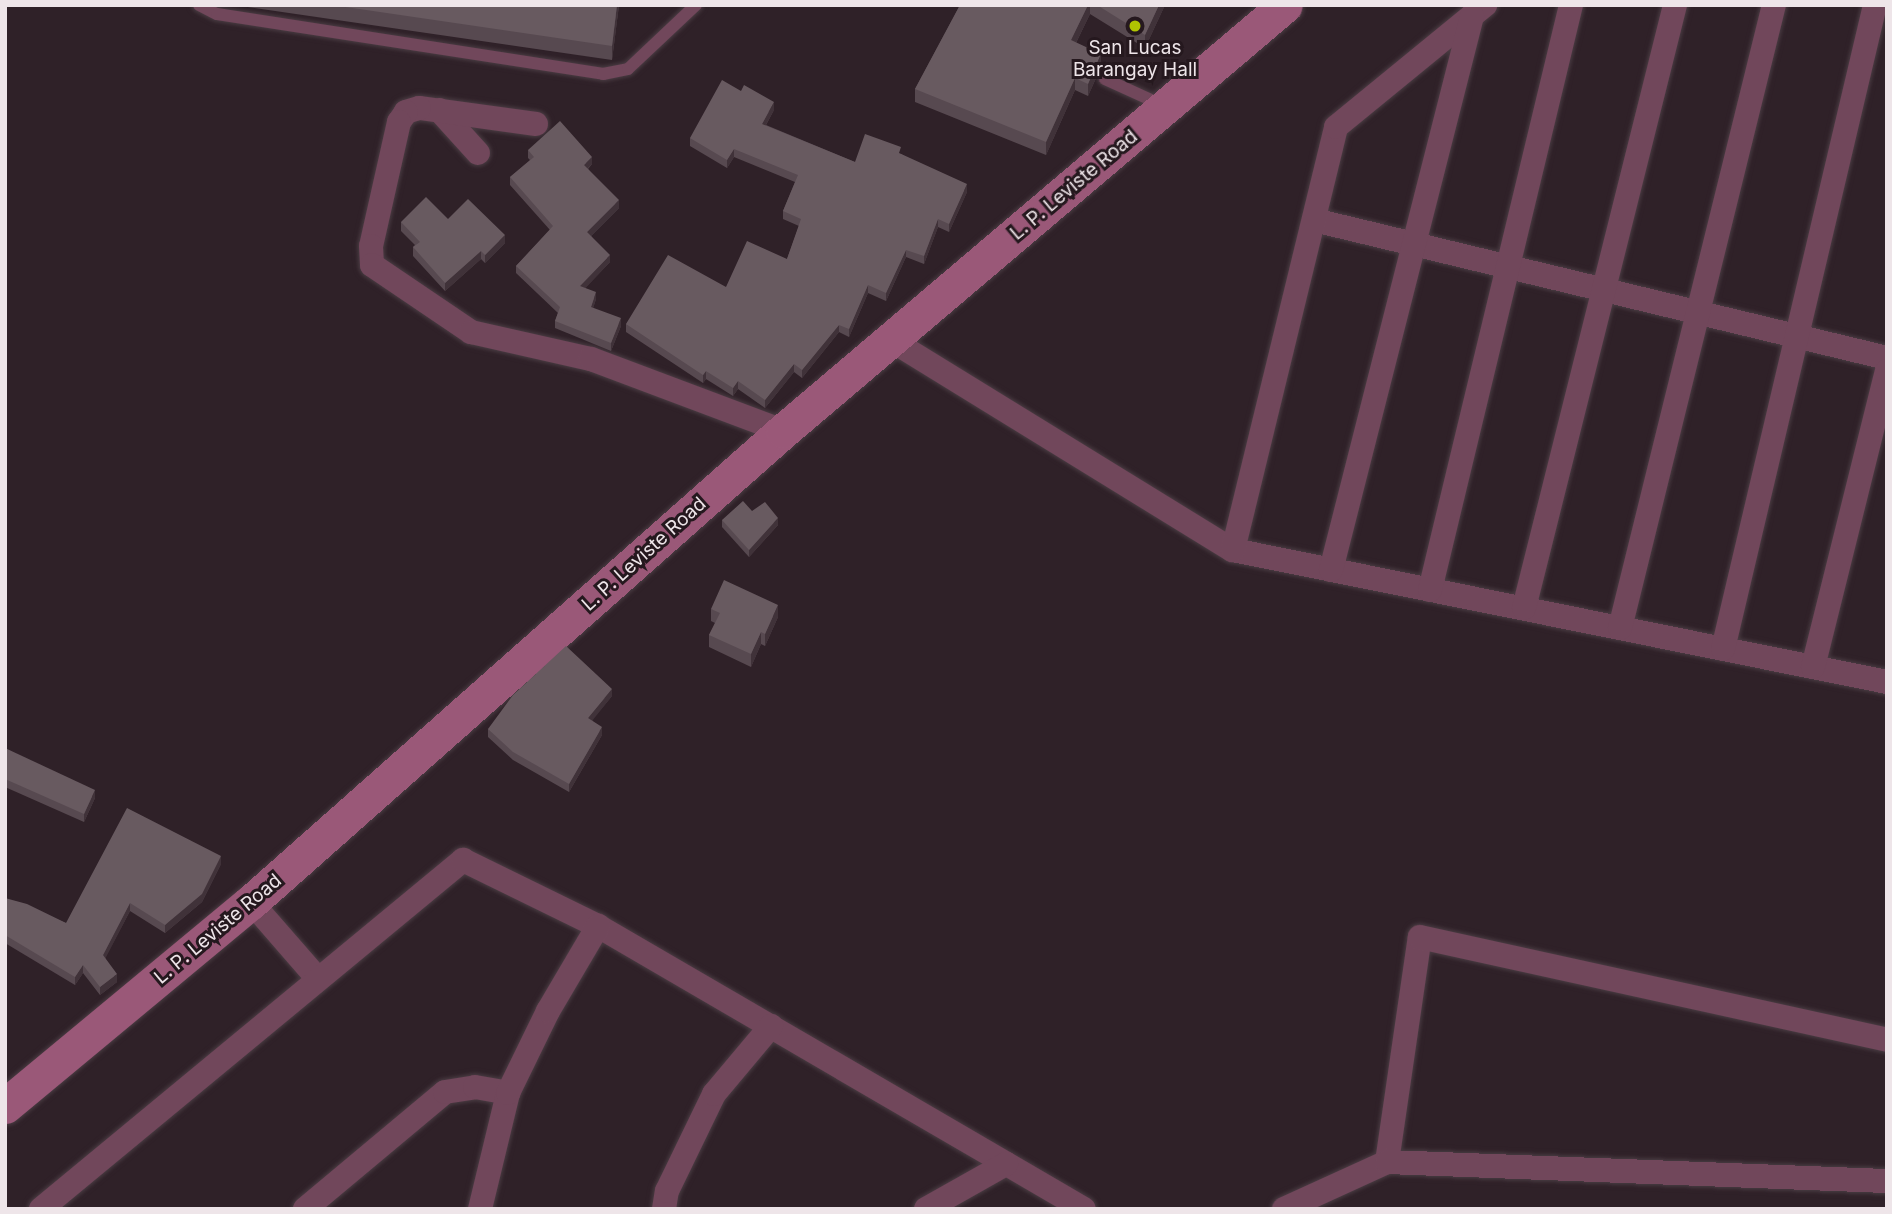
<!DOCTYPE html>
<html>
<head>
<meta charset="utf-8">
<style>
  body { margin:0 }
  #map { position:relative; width:1892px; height:1214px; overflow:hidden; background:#2f2128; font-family:Inter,sans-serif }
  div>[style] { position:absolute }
  .roads { filter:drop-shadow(0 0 2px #4a3c43) drop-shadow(0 0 2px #4a3c43) }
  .service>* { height:12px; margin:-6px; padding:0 6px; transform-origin:6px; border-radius:6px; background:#71475b }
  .minor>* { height:24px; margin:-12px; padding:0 12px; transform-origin:12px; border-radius:12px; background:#71475b }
  .secondary>* { height:35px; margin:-17.5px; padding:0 17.5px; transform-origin:17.5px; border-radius:17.5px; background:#9a5878 }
  .wall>* { inset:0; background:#574950 }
  .shaded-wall>* { inset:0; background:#403239 }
  .building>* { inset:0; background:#685a60 }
  .dots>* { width:19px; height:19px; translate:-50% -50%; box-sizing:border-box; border:4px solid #25181e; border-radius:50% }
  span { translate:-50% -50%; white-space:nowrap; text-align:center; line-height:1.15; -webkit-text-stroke:6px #25181e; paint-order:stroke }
  .poi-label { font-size:19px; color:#eee5e9 }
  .street-label { font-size:19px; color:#eee5e9 }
  .frame { position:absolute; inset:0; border:7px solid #eee5e9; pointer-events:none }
</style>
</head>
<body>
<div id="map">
  <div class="roads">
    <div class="service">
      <div style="left:199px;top:5px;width:20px;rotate:27deg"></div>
      <div style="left:217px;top:14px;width:391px;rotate:8.8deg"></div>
      <div style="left:603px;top:74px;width:25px;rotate:-11deg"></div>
      <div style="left:628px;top:69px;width:93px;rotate:-43.3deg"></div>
      <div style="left:1105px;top:79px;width:63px;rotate:24.5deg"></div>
    </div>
    <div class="minor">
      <div style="left:439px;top:110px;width:58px;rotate:47.8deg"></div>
      <div style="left:536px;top:124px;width:118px;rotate:-172.2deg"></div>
      <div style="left:419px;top:108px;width:14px;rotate:163deg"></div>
      <div style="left:406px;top:112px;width:12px;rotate:125deg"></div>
      <div style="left:399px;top:122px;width:127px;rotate:102.7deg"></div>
      <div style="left:371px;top:246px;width:19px;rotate:87deg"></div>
      <div style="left:372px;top:265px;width:120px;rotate:34.1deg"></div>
      <div style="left:471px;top:332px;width:123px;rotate:12.7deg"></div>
      <div style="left:591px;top:359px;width:205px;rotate:20.6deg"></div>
      <div style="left:1314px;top:220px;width:589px;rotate:13.54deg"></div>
      <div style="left:891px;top:340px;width:401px;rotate:31.6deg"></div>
      <div style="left:1233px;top:550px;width:667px;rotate:11.41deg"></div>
      <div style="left:1233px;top:550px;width:435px;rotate:-76.3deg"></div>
      <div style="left:1336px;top:127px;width:193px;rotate:-39.3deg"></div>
      <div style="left:1331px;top:570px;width:572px;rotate:-75.72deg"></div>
      <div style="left:1430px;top:590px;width:602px;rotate:-76.45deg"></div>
      <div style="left:1524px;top:608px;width:622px;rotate:-75.94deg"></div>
      <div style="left:1620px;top:628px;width:642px;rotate:-76.12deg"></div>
      <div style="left:1723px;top:649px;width:662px;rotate:-76.72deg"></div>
      <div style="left:1813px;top:667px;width:305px;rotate:-76deg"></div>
      <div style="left:251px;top:902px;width:102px;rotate:49deg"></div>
      <div style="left:1387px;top:1162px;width:227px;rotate:-81.7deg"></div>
      <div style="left:1420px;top:937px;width:478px;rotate:12.4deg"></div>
      <div style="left:41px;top:1209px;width:548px;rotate:-39.59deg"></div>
      <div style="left:463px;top:860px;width:150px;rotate:26.1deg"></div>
      <div style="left:598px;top:926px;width:562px;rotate:30.21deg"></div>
      <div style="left:305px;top:1209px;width:182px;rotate:-39.9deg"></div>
      <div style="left:445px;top:1092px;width:30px;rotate:-9deg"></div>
      <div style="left:475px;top:1087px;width:34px;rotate:10deg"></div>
      <div style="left:480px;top:1209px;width:119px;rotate:-76.4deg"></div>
      <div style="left:508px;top:1093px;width:91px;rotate:-64deg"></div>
      <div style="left:548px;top:1011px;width:99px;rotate:-59.5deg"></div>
      <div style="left:664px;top:1209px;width:18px;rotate:-81deg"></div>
      <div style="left:667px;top:1191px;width:108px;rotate:-64.1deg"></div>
      <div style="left:714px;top:1094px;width:89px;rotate:-50deg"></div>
      <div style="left:926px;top:1209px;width:92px;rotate:-29.4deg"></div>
      <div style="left:1284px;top:1209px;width:113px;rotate:-24.5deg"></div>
      <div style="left:1387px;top:1162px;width:500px;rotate:2.18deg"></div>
    </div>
    <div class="secondary">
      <div style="left:5px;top:1106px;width:320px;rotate:-39.7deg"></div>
      <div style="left:251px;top:902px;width:711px;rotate:-41.52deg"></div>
      <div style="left:783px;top:431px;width:658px;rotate:-40.32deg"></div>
    </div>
  </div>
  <div class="wall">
    <div style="clip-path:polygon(234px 5px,619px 5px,612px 60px)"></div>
    <div style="clip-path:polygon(960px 5px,1165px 5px,1145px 48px,1090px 14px,1076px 43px,1101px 67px,1088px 96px,1075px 90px,1046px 155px,915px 102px,915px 89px)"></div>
    <div style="clip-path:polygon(774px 110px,766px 125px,855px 162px,901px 154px,967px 192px,949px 232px,938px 227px,924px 264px,906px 257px,886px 301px,868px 293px,849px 337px,839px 332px,802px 378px,794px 372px,765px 408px,738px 389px,733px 396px,706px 379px,703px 383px,626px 332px,626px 324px,726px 287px,787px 259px,799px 226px,783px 219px,783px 211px,795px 182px,734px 157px,727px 168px,690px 146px,690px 138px)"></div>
    <div style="clip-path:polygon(528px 150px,592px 164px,588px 169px,619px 208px,591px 236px,610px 262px,585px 288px,596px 299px,593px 308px,621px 326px,611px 351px,555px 328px,555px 321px,558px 313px,516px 273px,516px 266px,550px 230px,510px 185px,510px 177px,530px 160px,528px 158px)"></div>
    <div style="clip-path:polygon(448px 219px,505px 243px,485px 263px,481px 259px,445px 291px,413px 256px,413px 247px,415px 245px,401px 231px,401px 222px)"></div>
    <div style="clip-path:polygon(752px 511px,778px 525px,749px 557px,722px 527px,722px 520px)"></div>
    <div style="clip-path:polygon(711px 609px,778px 617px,765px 646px,761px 644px,751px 667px,709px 647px,709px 635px,715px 623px,711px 621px)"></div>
    <div style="clip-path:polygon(612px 696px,592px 720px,602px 735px,569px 792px,513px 760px,488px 737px,488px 729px)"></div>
    <div style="clip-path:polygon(5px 748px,95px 798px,84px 822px,5px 787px)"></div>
    <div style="clip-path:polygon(221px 864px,202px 902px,165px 933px,130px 911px,105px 958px,117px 982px,100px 995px,83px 973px,75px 985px,5px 943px,5px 898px,66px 923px)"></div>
  </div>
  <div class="shaded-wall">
    <div style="clip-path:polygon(617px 5px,619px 5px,612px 60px,612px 46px)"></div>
    <div style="clip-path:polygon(1088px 5px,1090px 5px,1090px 14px,1071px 53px,1071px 40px)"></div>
    <div style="clip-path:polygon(1159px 5px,1165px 5px,1145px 48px,1145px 35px)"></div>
    <div style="clip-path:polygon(1101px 54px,1101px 67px,1088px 96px,1088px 84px)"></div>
    <div style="clip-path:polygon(1075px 78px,1075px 90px,1046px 155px,1046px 142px)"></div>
    <div style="clip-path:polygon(774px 102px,774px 110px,762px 132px,762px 124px)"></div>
    <div style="clip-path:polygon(734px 149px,734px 157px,727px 168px,727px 160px)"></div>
    <div style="clip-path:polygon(592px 157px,592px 164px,584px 172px,584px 165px)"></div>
    <div style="clip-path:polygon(967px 184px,967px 192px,949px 232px,949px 224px)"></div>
    <div style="clip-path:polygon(619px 200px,619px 208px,587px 240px,587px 232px)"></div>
    <div style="clip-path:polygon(938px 219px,938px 227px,924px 264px,924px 256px)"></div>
    <div style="clip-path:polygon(505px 235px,505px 243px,485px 263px,485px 255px)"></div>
    <div style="clip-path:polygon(906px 250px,906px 257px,886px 301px,886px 293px)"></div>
    <div style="clip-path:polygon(481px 251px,481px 259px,445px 291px,445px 283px)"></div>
    <div style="clip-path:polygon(610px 255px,610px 262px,580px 294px,580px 286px)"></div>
    <div style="clip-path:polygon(868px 285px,868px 293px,849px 337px,849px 329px)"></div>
    <div style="clip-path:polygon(596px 292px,596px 299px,591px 315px,591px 307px)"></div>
    <div style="clip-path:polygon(621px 318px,621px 326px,611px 351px,611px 343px)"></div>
    <div style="clip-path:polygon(839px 325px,839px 332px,802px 378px,802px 370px)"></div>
    <div style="clip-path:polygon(794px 364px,794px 372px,765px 408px,765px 400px)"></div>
    <div style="clip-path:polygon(706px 371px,706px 379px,703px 383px,703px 375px)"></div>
    <div style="clip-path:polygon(738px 381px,738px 389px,733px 396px,733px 388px)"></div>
    <div style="clip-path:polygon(778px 518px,778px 525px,749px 557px,749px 550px)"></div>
    <div style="clip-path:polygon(778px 605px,778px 617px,765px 646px,765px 634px)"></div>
    <div style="clip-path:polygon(761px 632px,761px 644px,751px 667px,751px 654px)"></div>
    <div style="clip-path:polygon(612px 689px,612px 696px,588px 726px,588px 718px)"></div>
    <div style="clip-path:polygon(602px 727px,602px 735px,569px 792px,569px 784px)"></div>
    <div style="clip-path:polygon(95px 790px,95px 798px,84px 822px,84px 814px)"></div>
    <div style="clip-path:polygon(221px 856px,221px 864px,202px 902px,165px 933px,165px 925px)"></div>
    <div style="clip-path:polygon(130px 903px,130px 911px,103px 963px,103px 955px)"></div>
    <div style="clip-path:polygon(83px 965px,83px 973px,75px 985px,75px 977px)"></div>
    <div style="clip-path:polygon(117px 974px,117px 982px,100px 995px,100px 987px)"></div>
  </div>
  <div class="building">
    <div style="clip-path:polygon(332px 5px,617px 5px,612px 46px)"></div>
    <div style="clip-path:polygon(960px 5px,1088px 5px,1071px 40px,1101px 54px,1088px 84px,1075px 78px,1046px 142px,915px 89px)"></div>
    <div style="clip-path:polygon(1097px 5px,1159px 5px,1145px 35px)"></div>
    <div style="clip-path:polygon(722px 80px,741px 91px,744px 85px,774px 102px,762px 124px,855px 162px,865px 134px,901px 147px,899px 153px,967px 184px,949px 224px,938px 219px,924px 256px,906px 250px,886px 293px,868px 285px,849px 329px,839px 325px,802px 370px,794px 364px,765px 400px,738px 381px,733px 388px,706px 371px,703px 375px,626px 324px,668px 255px,726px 287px,747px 241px,787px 259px,801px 219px,783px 211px,798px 175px,734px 149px,727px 160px,690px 138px)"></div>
    <div style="clip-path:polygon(560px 121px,592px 157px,584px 165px,619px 200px,587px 232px,610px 255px,580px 286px,596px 292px,591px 307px,621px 318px,611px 343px,555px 321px,560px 307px,516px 266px,553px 226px,510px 177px,534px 157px,528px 150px)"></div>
    <div style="clip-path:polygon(426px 197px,448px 219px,468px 199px,505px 235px,485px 255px,481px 251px,445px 283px,413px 247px,420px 242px,401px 222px)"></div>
    <div style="clip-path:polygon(743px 501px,752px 511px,765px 502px,778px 518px,749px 550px,722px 520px)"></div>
    <div style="clip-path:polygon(724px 580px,778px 605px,765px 634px,761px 632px,751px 654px,709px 635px,720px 613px,711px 609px)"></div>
    <div style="clip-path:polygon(566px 646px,612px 689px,588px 718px,602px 727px,569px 784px,513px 752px,488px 729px,513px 695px)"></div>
    <div style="clip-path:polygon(5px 748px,95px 790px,84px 814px,5px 779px)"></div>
    <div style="clip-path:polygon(127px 808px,221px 856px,202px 894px,165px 925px,130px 903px,103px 955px,117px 974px,100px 987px,83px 965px,75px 977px,5px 935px,5px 898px,27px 904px,66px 923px)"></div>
  </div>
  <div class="dots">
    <div style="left:1135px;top:26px;background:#b0c502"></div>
  </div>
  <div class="poi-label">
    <span style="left:1135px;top:59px">San Lucas<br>Barangay Hall</span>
  </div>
  <div class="street-label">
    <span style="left:1074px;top:185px;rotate:-40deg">L. P. Leviste Road</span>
    <span style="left:644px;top:554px;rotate:-42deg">L. P. Leviste Road</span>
    <span style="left:218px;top:929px;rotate:-40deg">L. P. Leviste Road</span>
  </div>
  <div class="frame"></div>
</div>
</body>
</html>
